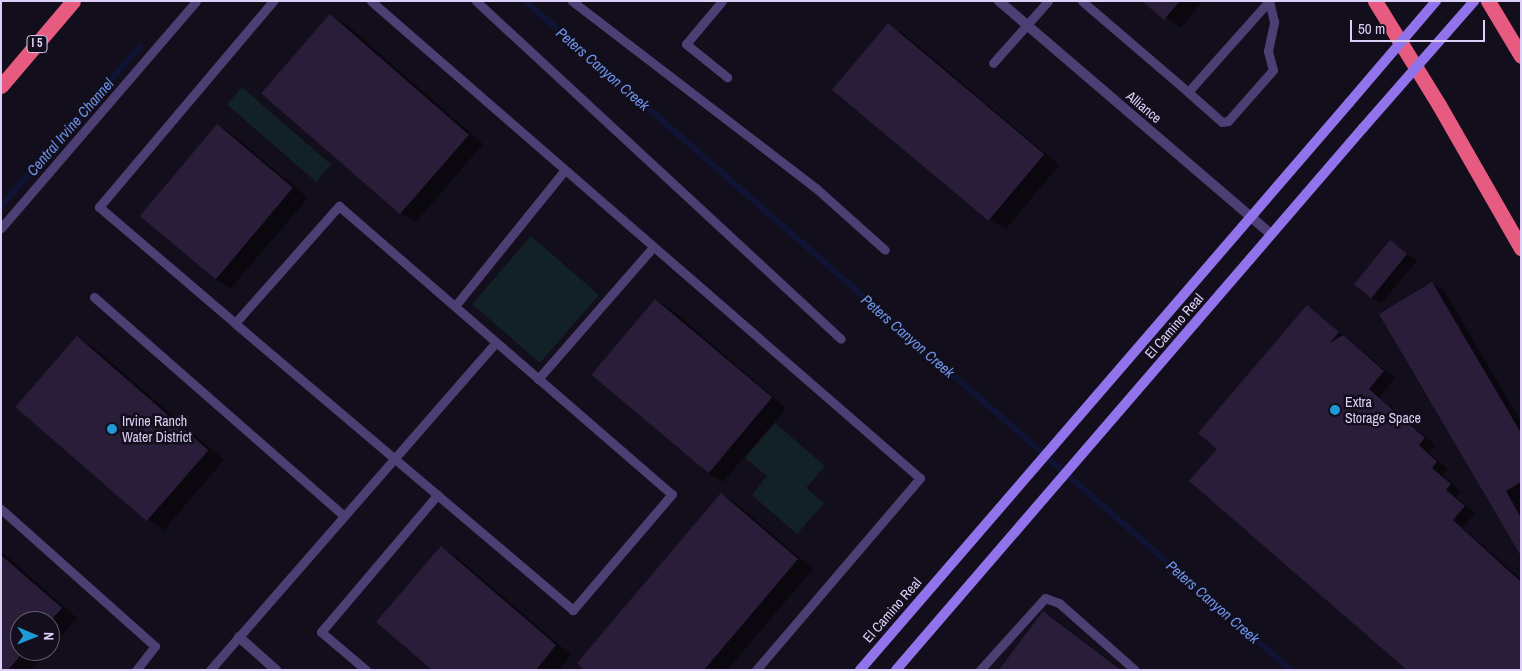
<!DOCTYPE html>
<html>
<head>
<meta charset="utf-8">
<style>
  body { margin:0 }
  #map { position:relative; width:1522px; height:671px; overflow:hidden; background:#130e1c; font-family:"Archivo Narrow",sans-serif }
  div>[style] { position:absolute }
  .green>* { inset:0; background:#122125; transform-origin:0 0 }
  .shadow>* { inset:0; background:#0007 }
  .stream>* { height:5.5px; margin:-2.75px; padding:0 2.75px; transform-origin:2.75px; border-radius:2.75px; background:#0f1434 }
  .building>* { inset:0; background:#291d3a; transform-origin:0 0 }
  .lane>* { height:9px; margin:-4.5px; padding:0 4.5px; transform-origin:4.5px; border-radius:4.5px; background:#4d3f74 }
  .street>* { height:10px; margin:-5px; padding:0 5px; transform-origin:5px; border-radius:5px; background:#4d3f74 }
  .secondary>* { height:10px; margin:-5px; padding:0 5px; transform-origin:5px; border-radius:5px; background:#9174eb }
  .highway>* { height:15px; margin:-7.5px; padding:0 7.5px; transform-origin:7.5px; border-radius:7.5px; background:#e85b80 }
  .secondary-bridge>* { height:10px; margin:-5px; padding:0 5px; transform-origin:5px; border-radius:5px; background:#9174eb }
  .dots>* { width:14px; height:14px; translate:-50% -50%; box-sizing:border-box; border:2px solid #130e1c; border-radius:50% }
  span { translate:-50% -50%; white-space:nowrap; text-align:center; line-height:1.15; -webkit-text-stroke:5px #130e1c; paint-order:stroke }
  .shield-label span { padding:1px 4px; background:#130e1c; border:1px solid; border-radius:4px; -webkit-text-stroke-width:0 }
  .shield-label { font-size:12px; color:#ddd0f8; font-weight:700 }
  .street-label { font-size:14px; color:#ddd0f8 }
  .poi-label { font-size:14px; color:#ddd0f8 }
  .left { translate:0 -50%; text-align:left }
  .water-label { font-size:15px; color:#6c94ea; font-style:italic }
  .frame { position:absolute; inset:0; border:2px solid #ddd0f8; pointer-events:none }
  .north { position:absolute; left:10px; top:611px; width:50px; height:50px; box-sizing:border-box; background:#130e1c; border:1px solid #645c74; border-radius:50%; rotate:91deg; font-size:14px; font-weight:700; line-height:20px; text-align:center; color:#ddd0f8 }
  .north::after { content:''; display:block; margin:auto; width:18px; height:22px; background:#1e9bd5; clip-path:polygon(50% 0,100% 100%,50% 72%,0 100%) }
  .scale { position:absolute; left:1350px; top:20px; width:135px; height:22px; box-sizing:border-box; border:2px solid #ddd0f8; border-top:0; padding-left:6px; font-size:15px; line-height:18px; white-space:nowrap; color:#ddd0f8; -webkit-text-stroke:4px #130e1c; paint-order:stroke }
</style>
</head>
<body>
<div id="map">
  <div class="green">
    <div style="left:242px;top:87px;width:118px;height:23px;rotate:41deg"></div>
    <div style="left:531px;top:236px;width:90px;height:90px;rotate:41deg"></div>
    <div style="clip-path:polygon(775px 423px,825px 466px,806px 488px,824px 503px,797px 534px,752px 495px,767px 476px,745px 458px)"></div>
  </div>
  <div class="shadow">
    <div style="clip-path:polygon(1144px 1px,1203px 1px,1181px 28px)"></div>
    <div style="clip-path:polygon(330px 15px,346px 24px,483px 144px,416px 222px,400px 213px)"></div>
    <div style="clip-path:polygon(888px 25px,904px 34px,1059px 165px,1006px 229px,990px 220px,834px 89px)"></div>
    <div style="clip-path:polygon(218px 126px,233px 135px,308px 198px,231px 288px,215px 279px)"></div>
    <div style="clip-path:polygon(1391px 241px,1417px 261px,1381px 303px,1369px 297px)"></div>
    <div style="clip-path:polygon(1432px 284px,1444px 290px,1521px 422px,1521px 553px)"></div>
    <div style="clip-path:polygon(656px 300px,671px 309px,786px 408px,723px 482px,707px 473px)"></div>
    <div style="clip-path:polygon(1308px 307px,1395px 378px,1379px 397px,1435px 445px,1429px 453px,1448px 469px,1443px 475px,1461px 491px,1456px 497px,1475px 513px,1463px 528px,1521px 579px,1521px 670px,1218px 449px)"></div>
    <div style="clip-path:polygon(77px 338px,93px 347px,224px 460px,164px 530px,149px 520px)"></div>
    <div style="clip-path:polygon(721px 495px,737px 504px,813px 569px,727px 670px,586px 670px)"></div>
    <div style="clip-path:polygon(441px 548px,457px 557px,571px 655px,559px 670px,434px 670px)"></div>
    <div style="clip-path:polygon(1px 551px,77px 618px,50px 649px,50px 621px,20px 621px,20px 651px,48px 651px,32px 670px,1px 670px)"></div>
    <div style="clip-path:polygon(1043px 612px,1055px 619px,1122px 670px,1000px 670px)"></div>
  </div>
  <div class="stream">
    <div style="left:526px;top:1px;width:1016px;rotate:41.17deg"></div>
    <div style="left:1px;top:206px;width:210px;rotate:-48.9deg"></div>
  </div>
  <div class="building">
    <div style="clip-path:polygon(1142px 1px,1180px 1px,1164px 20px)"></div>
    <div style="left:330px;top:14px;width:184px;height:105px;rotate:41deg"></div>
    <div style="left:888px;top:23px;width:204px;height:87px;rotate:40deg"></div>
    <div style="left:217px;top:124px;width:99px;height:120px;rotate:40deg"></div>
    <div style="left:1390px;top:240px;width:22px;height:57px;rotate:39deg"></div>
    <div style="clip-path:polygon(1432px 282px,1521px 433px,1521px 482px,1506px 491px,1521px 518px,1521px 556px,1379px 314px)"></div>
    <div style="left:655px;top:299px;width:153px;height:99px;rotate:40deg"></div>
    <div style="clip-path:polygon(1307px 305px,1339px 332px,1330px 343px,1343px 335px,1384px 371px,1369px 389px,1425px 438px,1419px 445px,1437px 462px,1432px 468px,1451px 484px,1446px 490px,1465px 506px,1453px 520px,1521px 582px,1521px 670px,1407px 670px,1189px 481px,1217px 449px,1198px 433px)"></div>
    <div style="left:77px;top:336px;width:174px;height:94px;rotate:41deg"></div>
    <div style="clip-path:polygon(721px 493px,798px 559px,704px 670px,584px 670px,577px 663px)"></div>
    <div style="clip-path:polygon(441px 546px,556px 645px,536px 670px,432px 670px,376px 622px)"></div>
    <div style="clip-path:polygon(1px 555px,62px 608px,50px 621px,20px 621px,20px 656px,8px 670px,1px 670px)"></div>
    <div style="clip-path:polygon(1043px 611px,1121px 670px,999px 670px)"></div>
  </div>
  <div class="lane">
    <div style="left:371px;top:1px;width:727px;rotate:40.99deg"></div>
    <div style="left:920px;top:478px;width:253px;rotate:130.5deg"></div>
    <div style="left:476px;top:1px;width:497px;rotate:42.8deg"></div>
    <div style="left:572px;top:1px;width:309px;rotate:37.5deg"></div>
    <div style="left:817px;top:189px;width:91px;rotate:41.9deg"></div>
    <div style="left:722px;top:1px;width:56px;rotate:129.9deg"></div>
    <div style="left:686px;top:44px;width:53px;rotate:38.8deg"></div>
    <div style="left:1082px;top:1px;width:140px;rotate:40.6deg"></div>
    <div style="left:1188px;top:92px;width:122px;rotate:-48.3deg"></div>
    <div style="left:993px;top:63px;width:83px;rotate:-48.4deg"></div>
    <div style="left:1188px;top:92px;width:45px;rotate:41.4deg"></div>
    <div style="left:1222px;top:122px;width:6px;rotate:-9deg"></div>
    <div style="left:1228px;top:121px;width:68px;rotate:-48.6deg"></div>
    <div style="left:1273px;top:70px;width:20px;rotate:-105deg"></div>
    <div style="left:1268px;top:51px;width:30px;rotate:-78deg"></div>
    <div style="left:1274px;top:22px;width:22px;rotate:-103deg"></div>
    <div style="left:1px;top:228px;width:299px;rotate:-49.3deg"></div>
    <div style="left:94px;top:297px;width:332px;rotate:41.2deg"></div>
    <div style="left:455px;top:306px;width:174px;rotate:-51.1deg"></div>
    <div style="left:235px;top:323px;width:157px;rotate:-48.4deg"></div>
    <div style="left:339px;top:206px;width:440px;rotate:40.9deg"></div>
    <div style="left:672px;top:494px;width:153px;rotate:130.5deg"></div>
    <div style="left:573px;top:610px;width:443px;rotate:-139.7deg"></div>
    <div style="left:235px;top:323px;width:179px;rotate:-139.5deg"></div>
    <div style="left:99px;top:207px;width:270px;rotate:-49.8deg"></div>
    <div style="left:538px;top:379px;width:175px;rotate:-48.9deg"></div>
    <div style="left:1px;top:509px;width:206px;rotate:41.7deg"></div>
    <div style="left:155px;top:646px;width:31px;rotate:128deg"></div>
    <div style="left:210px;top:670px;width:435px;rotate:-48.9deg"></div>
    <div style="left:366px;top:670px;width:59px;rotate:-139.8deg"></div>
    <div style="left:321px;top:632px;width:180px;rotate:-49.7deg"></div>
    <div style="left:980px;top:670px;width:97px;rotate:-47.9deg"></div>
    <div style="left:1045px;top:598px;width:15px;rotate:20deg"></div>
    <div style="left:1059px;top:603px;width:101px;rotate:41.4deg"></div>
  </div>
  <div class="street">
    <div style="left:999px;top:1px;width:358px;rotate:40.6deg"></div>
    <div style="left:239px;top:637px;width:50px;rotate:41.7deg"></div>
  </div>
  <div class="secondary">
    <div style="left:860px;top:670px;width:749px;rotate:-49.22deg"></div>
    <div style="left:896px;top:670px;width:715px;rotate:-49.25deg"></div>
  </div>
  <div class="highway">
    <div style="left:1375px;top:1px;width:122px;rotate:58.4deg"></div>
    <div style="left:1439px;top:105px;width:165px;rotate:60.2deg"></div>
    <div style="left:1488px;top:1px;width:64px;rotate:59deg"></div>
    <div style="left:1px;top:86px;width:111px;rotate:-49.7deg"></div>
  </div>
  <div class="secondary-bridge">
    <div style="left:1349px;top:103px;width:134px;rotate:-49.5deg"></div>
    <div style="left:1363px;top:128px;width:169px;rotate:-48.8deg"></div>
  </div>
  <div class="dots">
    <div style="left:1335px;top:410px;background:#1e9bd5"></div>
    <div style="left:112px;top:429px;background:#1e9bd5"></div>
  </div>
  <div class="shield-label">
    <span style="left:37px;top:44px">I 5</span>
  </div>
  <div class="street-label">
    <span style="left:1144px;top:107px;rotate:40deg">Alliance</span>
    <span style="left:1174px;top:326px;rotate:-49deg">El Camino Real</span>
    <span style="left:892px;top:610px;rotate:-49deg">El Camino Real</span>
  </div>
  <div class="poi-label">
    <span class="left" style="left:1345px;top:410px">Extra<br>Storage Space</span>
    <span class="left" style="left:122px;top:429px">Irvine Ranch<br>Water District</span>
  </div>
  <div class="water-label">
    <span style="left:603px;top:69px;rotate:41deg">Peters Canyon Creek</span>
    <span style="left:70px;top:127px;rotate:-49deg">Central Irvine Channel</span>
    <span style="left:908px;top:336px;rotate:41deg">Peters Canyon Creek</span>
    <span style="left:1213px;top:602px;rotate:41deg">Peters Canyon Creek</span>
  </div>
  <div class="frame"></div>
  <div class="north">N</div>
  <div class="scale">50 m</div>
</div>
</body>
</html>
